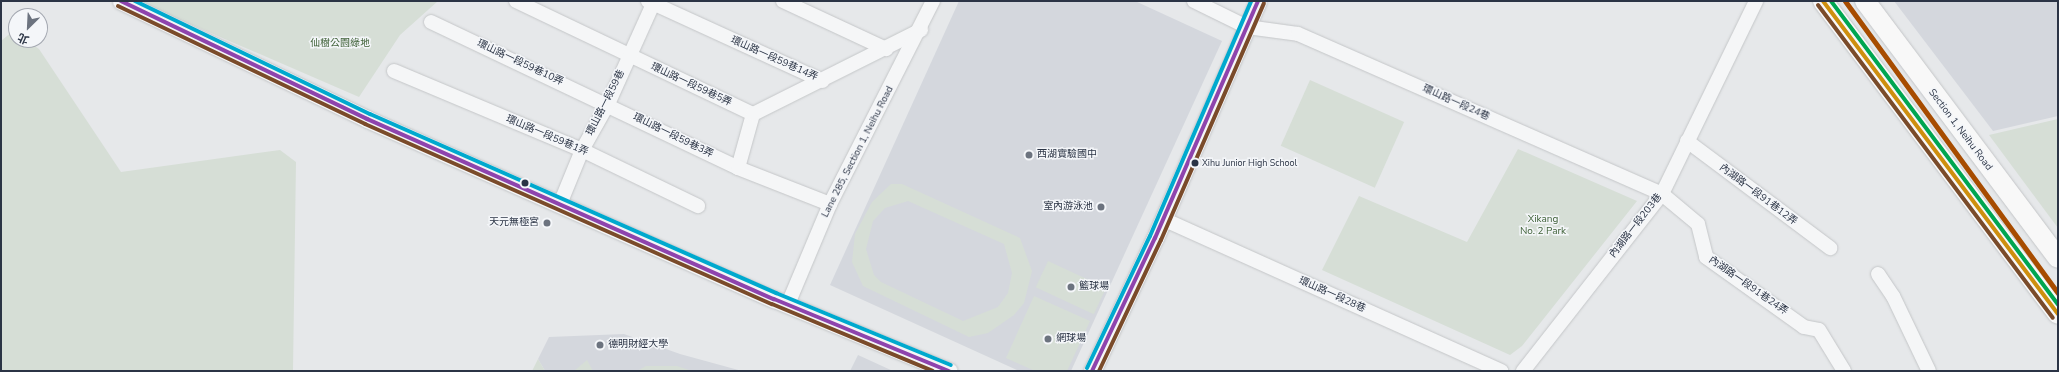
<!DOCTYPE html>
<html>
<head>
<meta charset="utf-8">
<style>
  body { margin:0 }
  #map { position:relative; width:2059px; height:372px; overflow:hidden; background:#e6e8ea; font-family:"Nunito Sans","Noto Sans TC",sans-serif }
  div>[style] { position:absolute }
  .built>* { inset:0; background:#d4d7dd }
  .green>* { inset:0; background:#d6ded6; transform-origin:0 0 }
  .roads { filter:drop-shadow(0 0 1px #c4c6c8) drop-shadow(0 0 1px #c4c6c8) }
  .minor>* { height:14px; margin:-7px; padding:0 7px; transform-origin:7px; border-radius:7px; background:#f5f6f7 }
  .tertiary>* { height:17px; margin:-8.5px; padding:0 8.5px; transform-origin:8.5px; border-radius:8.5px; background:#f5f6f7 }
  .secondary>* { height:20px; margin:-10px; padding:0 10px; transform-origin:10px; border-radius:10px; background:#f8f8f8 }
  .bus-1>* { height:4px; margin:-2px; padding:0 2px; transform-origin:2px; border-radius:2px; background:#8e44ad }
  .bus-2>* { height:4px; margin:-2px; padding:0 2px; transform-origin:2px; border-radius:2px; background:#7a4b2a }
  .bus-3>* { height:4px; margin:-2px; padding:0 2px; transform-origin:2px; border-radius:2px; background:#00a9ce }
  .bus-4>* { height:4px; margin:-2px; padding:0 2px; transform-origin:2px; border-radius:2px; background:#ce8f0e }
  .bus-5>* { height:4px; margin:-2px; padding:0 2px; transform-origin:2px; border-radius:2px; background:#00a651 }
  .metro-1>* { height:5px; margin:-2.5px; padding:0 2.5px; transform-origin:2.5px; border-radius:2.5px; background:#a74c00 }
  .dots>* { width:11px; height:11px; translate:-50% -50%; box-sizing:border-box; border:2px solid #f4f6f9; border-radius:50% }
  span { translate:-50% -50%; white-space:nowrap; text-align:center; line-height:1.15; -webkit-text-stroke:3px #f4f6f9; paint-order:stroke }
  .bus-label { font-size:9px; color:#2b3445 }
  .left { translate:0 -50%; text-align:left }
  .park-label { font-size:10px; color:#3f6138 }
  .street-label { font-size:10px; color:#2b3445 }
  .poi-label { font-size:10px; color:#2b3445 }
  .right { translate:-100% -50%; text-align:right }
  .frame { position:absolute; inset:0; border:2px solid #2b3445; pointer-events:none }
  .north { position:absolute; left:8px; top:8px; width:40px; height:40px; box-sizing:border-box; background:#f4f6f9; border:1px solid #a4a8b1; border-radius:50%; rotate:204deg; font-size:11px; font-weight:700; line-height:16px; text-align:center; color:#2b3445 }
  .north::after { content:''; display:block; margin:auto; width:14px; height:18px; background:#6c737f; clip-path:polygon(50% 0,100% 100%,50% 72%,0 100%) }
</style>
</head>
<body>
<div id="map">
  <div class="built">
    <div style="clip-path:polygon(959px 1px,1135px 1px,1222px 41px,1071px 371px,1019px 371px,830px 285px)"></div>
    <div style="clip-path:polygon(1894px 1px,2058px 1px,2058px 116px,1993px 131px)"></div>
    <div style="clip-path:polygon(624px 334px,680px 354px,742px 371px,545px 371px,538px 359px,549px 337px)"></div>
    <div style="clip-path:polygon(858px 355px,893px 371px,850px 371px)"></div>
  </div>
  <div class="green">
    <div style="clip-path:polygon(137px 1px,438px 1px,400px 35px,359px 97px)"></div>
    <div style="clip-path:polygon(13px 31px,16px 40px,26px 40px,39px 49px,121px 172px,280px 150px,296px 162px,293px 371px,1px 371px,1px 41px)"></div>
    <div style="left:1310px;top:80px;width:103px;height:72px;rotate:24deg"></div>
    <div style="clip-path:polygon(2058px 119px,2058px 228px,1989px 135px)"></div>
    <div style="clip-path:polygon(1518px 149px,1637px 201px,1522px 346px,1510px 355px,1322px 270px,1359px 196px,1467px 242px)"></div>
    <div style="clip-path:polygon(evenodd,891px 184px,902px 184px,1020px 238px,1032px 271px,1024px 303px,1014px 315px,988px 333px,969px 337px,863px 286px,852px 262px,855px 234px,872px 202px,891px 184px,908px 201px,1004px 244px,1012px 273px,1008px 293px,998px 307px,963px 321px,881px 282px,874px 275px,866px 249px,873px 221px,885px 208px,908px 201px)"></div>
    <div style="left:1048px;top:261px;width:64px;height:29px;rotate:25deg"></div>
    <div style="clip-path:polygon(1034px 296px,1090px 321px,1067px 371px,1035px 371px,1006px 358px)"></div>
    <div style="clip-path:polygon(538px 359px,545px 371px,532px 371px)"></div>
    <div style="clip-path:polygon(587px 360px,593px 371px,574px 371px)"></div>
    <div style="clip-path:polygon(646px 366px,677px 366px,692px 371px,637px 371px)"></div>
  </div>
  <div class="roads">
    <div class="minor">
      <div style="left:516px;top:1px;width:263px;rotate:25.5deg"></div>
      <div style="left:648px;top:1px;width:192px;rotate:24.6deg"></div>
      <div style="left:783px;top:1px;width:114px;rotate:25deg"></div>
      <div style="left:1194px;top:1px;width:59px;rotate:26.1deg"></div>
      <div style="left:1247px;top:27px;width:51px;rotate:7.8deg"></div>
      <div style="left:1298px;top:34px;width:398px;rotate:23.7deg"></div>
      <div style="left:1662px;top:194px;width:47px;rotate:39.8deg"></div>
      <div style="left:1698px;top:224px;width:34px;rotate:76deg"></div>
      <div style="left:1706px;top:257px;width:120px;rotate:35.5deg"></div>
      <div style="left:1804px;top:327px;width:15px;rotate:11deg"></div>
      <div style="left:1819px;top:330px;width:48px;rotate:58.6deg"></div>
      <div style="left:431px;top:22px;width:340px;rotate:25.4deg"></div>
      <div style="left:738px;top:168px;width:99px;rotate:21.4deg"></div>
      <div style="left:394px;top:71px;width:204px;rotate:22.8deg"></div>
      <div style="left:582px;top:150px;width:129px;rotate:25.8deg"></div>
      <div style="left:1687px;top:141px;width:179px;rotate:36.8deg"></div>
      <div style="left:738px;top:168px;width:56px;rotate:-74.5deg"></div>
      <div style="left:753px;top:114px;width:188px;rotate:-26.6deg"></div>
      <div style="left:560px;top:204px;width:58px;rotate:-67.8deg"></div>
      <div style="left:582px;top:150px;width:53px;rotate:-60.5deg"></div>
      <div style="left:608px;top:104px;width:110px;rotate:-65.8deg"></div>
      <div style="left:1163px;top:219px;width:371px;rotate:24.2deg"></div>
      <div style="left:1878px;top:274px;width:27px;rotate:56deg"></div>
      <div style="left:1893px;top:296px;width:83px;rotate:64.4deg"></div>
      <div style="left:788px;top:304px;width:108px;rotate:-67.2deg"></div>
      <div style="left:830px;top:204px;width:228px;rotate:-63.1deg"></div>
      <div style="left:1523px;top:371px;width:225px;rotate:-51.9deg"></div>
      <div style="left:1662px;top:194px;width:215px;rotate:-64deg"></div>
    </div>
    <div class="tertiary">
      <div style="left:121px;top:1px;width:273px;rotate:25.6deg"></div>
      <div style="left:367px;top:119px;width:445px;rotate:23.9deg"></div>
      <div style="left:774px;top:299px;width:189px;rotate:22.4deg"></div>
      <div style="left:1092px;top:371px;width:147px;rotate:-64.7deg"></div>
      <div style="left:1155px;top:238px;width:258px;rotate:-66.5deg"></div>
    </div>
    <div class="secondary">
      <div style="left:1823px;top:1px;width:391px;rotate:53.1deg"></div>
      <div style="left:1865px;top:1px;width:321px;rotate:53.1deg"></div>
    </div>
  </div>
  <div class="bus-1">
    <div style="left:121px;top:1px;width:273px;rotate:25.6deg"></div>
    <div style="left:367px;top:119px;width:445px;rotate:23.9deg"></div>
    <div style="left:774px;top:299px;width:189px;rotate:22.4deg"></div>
    <div style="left:1092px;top:371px;width:147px;rotate:-64.7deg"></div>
    <div style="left:1155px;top:238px;width:258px;rotate:-66.5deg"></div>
  </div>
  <div class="bus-2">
    <div style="left:1818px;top:5px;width:391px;rotate:53.1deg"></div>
    <div style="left:118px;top:6px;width:274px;rotate:25.5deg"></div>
    <div style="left:365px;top:124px;width:445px;rotate:23.9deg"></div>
    <div style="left:772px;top:304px;width:174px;rotate:22.6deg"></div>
    <div style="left:1099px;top:371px;width:145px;rotate:-64.7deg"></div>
    <div style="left:1161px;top:240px;width:258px;rotate:-66.5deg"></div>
  </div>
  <div class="bus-3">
    <div style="left:135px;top:1px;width:261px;rotate:25.7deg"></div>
    <div style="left:370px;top:114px;width:444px;rotate:23.8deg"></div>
    <div style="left:776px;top:293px;width:189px;rotate:22.4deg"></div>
    <div style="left:1087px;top:368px;width:146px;rotate:-64.5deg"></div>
    <div style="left:1150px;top:236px;width:256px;rotate:-66.7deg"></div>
  </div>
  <div class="bus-4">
    <div style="left:1823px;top:1px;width:391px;rotate:53.1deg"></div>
  </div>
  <div class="bus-5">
    <div style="left:1831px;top:1px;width:379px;rotate:53.2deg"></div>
  </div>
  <div class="metro-1">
    <div style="left:1845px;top:1px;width:361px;rotate:53.9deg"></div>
  </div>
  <div class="dots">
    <div style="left:1029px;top:155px;background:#6c737f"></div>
    <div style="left:1195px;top:163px;background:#2b3445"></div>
    <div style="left:525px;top:183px;background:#2b3445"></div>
    <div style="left:1101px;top:207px;background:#6c737f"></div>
    <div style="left:547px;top:223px;background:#6c737f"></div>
    <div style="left:1071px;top:287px;background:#6c737f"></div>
    <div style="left:1048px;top:339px;background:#6c737f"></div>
    <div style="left:600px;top:345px;background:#6c737f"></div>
  </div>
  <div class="bus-label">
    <span class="left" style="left:1202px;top:163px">Xihu Junior High School</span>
  </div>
  <div class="park-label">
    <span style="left:340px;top:44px">仙樹公園綠地</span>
    <span style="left:1543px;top:225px">Xikang<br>No. 2 Park</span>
  </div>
  <div class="street-label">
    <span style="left:774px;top:59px;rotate:24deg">環山路一段59巷14弄</span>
    <span style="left:520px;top:63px;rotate:25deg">環山路一段59巷10弄</span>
    <span style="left:691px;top:85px;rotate:25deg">環山路一段59巷5弄</span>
    <span style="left:606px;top:103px;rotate:-63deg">環山路一段59巷</span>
    <span style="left:1456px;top:103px;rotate:24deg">環山路一段24巷</span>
    <span style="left:1960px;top:130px;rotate:53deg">Section 1, Neihu Road</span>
    <span style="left:547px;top:136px;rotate:23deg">環山路一段59巷1弄</span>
    <span style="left:673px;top:136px;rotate:26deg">環山路一段59巷3弄</span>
    <span style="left:858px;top:152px;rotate:-63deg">Lane 285, Section 1, Neihu Road</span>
    <span style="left:1758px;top:195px;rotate:37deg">內湖路一段91巷12弄</span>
    <span style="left:1636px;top:226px;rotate:-52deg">內湖路一段203巷</span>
    <span style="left:1748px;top:286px;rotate:35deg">內湖路一段91巷24弄</span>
    <span style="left:1332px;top:295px;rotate:24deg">環山路一段28巷</span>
  </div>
  <div class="poi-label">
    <span class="left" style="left:1037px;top:155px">西湖實驗國中</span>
    <span class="right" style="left:1093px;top:207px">室內游泳池</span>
    <span class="right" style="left:539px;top:223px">天元無極宮</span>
    <span class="left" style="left:1079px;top:287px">籃球場</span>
    <span class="left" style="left:1056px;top:339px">網球場</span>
    <span class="left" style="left:608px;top:345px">德明財經大學</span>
  </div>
  <div class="frame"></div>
  <div class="north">北</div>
</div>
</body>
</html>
